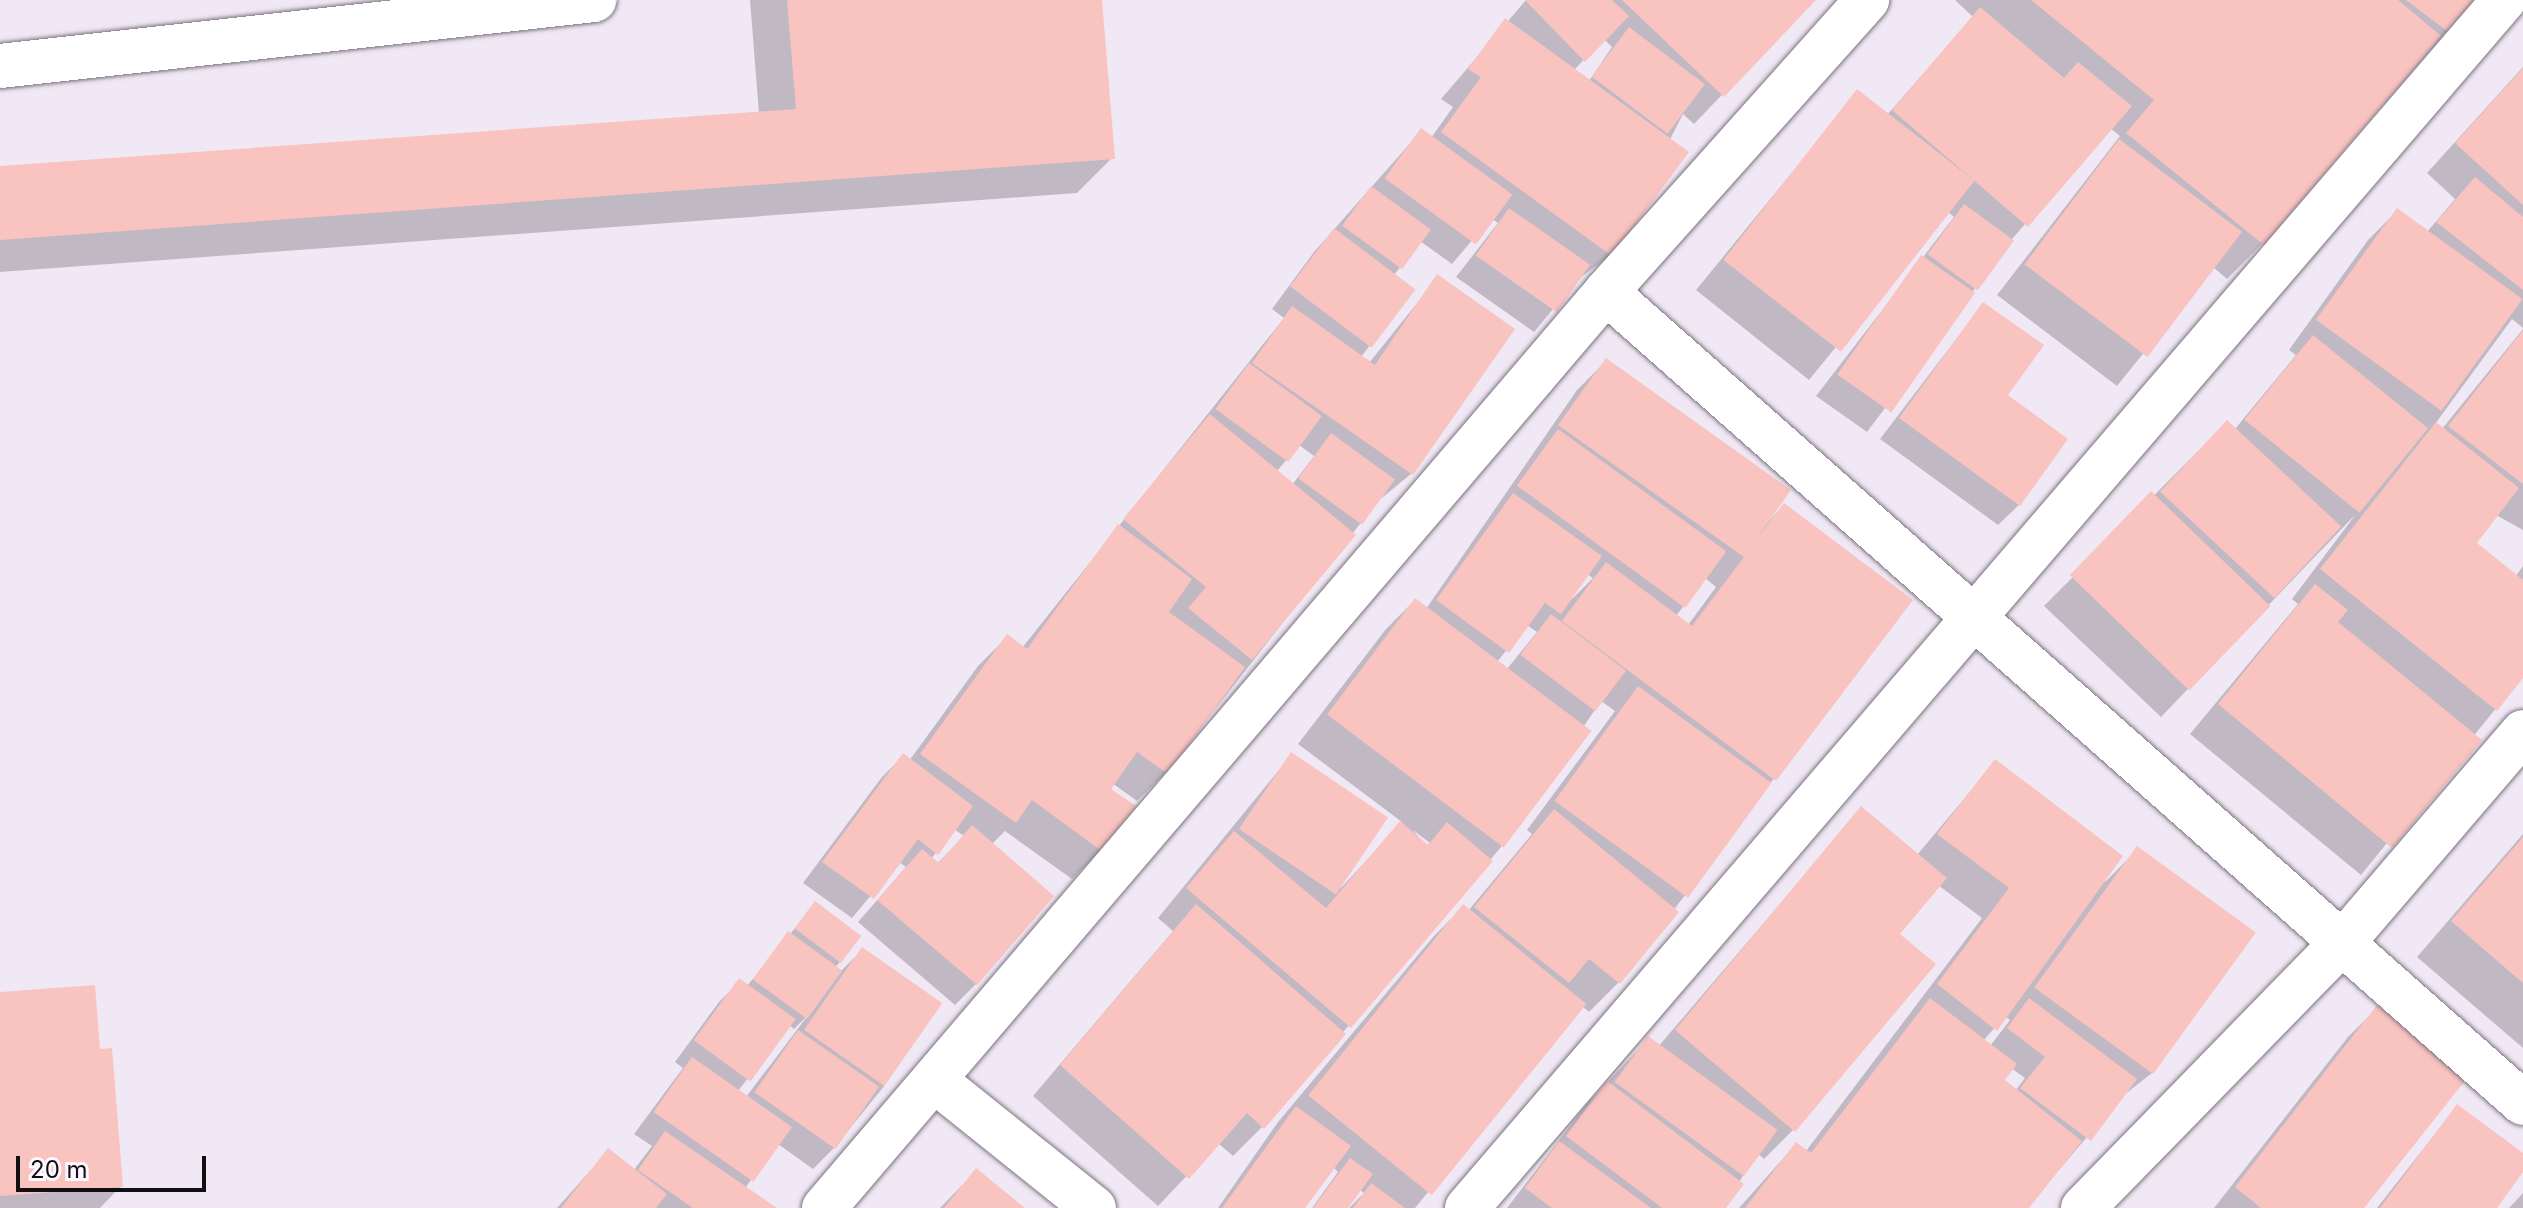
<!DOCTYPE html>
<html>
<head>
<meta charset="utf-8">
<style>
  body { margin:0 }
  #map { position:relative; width:2523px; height:1208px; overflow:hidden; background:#f1e8f5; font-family:Inter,sans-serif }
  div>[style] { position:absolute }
  .shadow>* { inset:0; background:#0003 }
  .building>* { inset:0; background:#f9c3c0; transform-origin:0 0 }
  .roads { filter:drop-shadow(0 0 2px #7b737f) drop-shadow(0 0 2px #7b737f) }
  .minor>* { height:44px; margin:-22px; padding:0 22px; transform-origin:22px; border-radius:22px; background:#fff }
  span { translate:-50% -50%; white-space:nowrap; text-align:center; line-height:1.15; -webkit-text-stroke:8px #fcf7ff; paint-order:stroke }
  .scale { position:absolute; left:16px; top:1156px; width:190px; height:36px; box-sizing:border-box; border:4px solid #120f13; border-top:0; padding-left:10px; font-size:24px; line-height:28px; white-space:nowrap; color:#120f13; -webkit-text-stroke:6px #fcf7ff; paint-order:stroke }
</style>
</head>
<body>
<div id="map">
  <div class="shadow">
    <div style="clip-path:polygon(750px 0,1100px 0,1112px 158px,1077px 193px,0 272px,0 168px,759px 114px)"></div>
    <div style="clip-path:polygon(evenodd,1526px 0,1813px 0,1694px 124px,1683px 114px,1611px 255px,1577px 280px,1534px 332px,1456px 277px,1498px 223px,1491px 218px,1452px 264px,1420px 241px,1394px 275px,1413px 289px,1361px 357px,1369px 363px,1438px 277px,1512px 329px,1411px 474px,1378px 501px,1166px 772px,1137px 801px,1112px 783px,1101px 850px,1072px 879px,1005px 831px,991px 845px,976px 984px,955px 1005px,858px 922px,906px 867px,899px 862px,852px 918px,803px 883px,882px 777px,903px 756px,909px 761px,978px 666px,1007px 637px,1022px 648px,1284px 318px,1272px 309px,1314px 252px,1421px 131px,1431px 138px,1453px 107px,1441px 99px,1526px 0,1604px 39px,1612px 47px,1589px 81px,1574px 70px,1604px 39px,1526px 0,1299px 445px,1314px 456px,1292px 485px,1277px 471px,1299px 445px,1526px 0,954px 829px,964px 836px,937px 864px,931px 859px,954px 829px)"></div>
    <div style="clip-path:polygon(1955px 0,2474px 0,2262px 244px,2227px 279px,2213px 267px,2117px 386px,1997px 295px,2120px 136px,2110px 128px,2012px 239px,1867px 432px,1816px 396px,1954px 217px,1947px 211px,1809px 380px,1696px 290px,1858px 92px,1887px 115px,1973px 17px)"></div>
    <div style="clip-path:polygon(2523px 67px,2523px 328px,2512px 319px,2435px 424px,2442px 429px,2523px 329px,2523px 530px,2496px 515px,2474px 544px,2515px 577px,2523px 566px,2523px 675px,2361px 875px,2190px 734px,2298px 604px,2292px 599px,2356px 514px,2161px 717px,2044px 606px,2227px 422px,2235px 429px,2296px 355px,2289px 350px,2368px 240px,2397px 211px,2427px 232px,2455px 199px,2427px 173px)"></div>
    <div style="clip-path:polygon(1983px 304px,2005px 395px,2019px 505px,1998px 525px,1880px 439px)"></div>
    <div style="clip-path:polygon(evenodd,1606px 361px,1769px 521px,1784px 505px,1910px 600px,1618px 983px,1589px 1012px,1582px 1006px,1415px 1208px,1349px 1208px,1364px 1193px,1359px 1189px,1345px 1208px,1312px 1208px,1338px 1172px,1333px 1167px,1303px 1208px,1218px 1208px,1278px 1122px,1434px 936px,1463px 907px,1468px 911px,1532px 834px,1527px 830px,1615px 711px,1601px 701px,1502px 846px,1262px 1127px,1233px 1156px,1218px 1143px,1158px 1206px,1033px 1096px,1173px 931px,1158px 918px,1292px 754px,1341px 888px,1402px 822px,1298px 744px,1386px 629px,1415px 600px,1426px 609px,1577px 390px,1606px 361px,1587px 574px,1593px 578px,1572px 599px,1570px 597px,1587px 574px,1606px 361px,1705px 578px,1716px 587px,1688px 625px,1676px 616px,1705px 578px,1606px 361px,1527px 625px,1537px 632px,1507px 669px,1497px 662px,1527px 625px,1606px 361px,1413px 830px,1430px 843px,1426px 846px,1413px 830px)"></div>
    <div style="clip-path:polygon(evenodd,1995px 762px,2105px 882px,2138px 849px,2254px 933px,2152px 1073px,2119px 1099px,2027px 1208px,1739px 1208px,1796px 1144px,1806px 1151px,1982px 918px,1938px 885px,1897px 934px,1793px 1130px,1764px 1159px,1757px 1153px,1723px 1208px,1507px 1208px,1586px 1105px,1648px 1039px,1658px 1047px,1861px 809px,1917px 855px,1995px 762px,2005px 1016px,2010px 1020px,1990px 1046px,1983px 1041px,2005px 1016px,1995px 762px,2011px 1068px,2025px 1078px,2015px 1091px,2002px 1081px,2011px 1068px)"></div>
    <div style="clip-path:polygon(2523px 834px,2523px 1048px,2417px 957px)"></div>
    <div style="clip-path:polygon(evenodd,815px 904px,841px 961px,835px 967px,841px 971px,862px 950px,885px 1085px,834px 1148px,813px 1169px,778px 1144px,745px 1188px,774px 1208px,557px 1208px,608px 1151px,633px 1171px,652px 1146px,634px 1134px,683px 1068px,675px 1062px,719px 1002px,740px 981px,747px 986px,815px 904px,809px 1014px,746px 1097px,738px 1091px,789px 1025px,794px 1029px,809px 1014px)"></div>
    <div style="clip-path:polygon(0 994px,98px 1052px,121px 1186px,100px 1208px,0 1208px)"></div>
    <div style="clip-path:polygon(2377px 1008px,2362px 1208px,2214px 1208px,2348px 1037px)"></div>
    <div style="clip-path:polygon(2457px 1106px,2523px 1155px,2523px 1169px,2494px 1208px,2377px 1208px)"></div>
    <div style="clip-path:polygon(976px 1171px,1021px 1208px,940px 1208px)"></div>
    <div style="clip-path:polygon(2523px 1193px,2523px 1208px,2508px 1208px,2509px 1208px)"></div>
  </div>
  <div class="building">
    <div style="clip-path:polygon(787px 0,1102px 0,1115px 159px,0 240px,0 166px,796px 109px)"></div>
    <div style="clip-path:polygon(1525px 0,1612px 0,1629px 16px,1585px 62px)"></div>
    <div style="clip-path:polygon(1622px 0,1816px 0,1724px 97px)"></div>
    <div style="clip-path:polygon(2031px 0,2398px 0,2441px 36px,2264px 245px,2126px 133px,2154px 100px)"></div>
    <div style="clip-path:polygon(2406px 0,2476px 0,2451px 34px)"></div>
    <div style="clip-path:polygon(1980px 7px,2064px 78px,2078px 62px,2132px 106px,2028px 227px,1892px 110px)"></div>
    <div style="clip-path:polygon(1505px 18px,1689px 152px,1612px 256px,1441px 132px,1481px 77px,1468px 69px)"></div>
    <div style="left:1629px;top:27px;width:95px;height:62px;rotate:37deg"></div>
    <div style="clip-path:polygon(2523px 68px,2523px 205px,2455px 143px)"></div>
    <div style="left:1857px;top:89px;width:149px;height:217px;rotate:38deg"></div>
    <div style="left:1421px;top:128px;width:113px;height:62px;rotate:36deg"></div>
    <div style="left:2119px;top:139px;width:154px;height:157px;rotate:37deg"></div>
    <div style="clip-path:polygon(2475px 177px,2523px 217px,2523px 290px,2436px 222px)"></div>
    <div style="left:1371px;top:186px;width:74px;height:49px;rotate:36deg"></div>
    <div style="left:1964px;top:204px;width:62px;height:62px;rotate:36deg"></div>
    <div style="left:1509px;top:208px;width:99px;height:58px;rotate:35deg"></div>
    <div style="left:2397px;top:208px;width:155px;height:138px;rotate:36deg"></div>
    <div style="left:1334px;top:228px;width:102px;height:73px;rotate:37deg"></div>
    <div style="left:1921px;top:255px;width:66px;height:146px;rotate:35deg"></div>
    <div style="clip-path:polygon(1437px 274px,1515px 329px,1413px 475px,1252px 363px,1292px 306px,1375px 365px)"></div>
    <div style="clip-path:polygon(1983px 302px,2044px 345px,2008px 395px,2068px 439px,2020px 506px,1899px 418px)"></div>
    <div style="clip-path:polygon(2523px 330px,2523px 484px,2448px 426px)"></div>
    <div style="left:2313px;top:335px;width:148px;height:109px;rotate:39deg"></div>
    <div style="clip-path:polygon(1606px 358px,1791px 490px,1755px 541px,1784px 503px,1913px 600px,1776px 781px,1562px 621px,1606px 562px,1692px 626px,1744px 557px,1558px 425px)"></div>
    <div style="left:1249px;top:363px;width:90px;height:57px;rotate:36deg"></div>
    <div style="clip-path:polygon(1210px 414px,1356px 535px,1252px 660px,1188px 608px,1206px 587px,1123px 519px)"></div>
    <div style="left:2227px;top:420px;width:156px;height:98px;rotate:43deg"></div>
    <div style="clip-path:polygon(2436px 422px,2519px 488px,2477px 543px,2523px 580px,2523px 678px,2497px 711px,2320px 569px)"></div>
    <div style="left:1558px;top:429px;width:208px;height:70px;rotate:36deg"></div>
    <div style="left:1331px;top:433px;width:79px;height:56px;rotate:36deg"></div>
    <div style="left:2151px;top:491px;width:166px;height:117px;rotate:44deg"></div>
    <div style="clip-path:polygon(1513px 493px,1602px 556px,1561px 614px,1545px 603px,1509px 653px,1436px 600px)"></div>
    <div style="clip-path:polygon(1118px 524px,1192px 579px,1169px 612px,1245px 667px,1168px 774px,1137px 752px,1111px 789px,1136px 806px,1103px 852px,1032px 800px,1016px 823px,920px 754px,1007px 634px,1027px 649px)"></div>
    <div style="clip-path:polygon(2315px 584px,2348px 610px,2338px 622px,2482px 740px,2392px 848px,2218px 704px)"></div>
    <div style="left:1415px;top:598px;width:221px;height:146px;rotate:37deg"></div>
    <div style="left:1551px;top:614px;width:94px;height:51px;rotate:37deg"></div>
    <div style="left:1638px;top:686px;width:165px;height:142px;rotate:36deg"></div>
    <div style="left:1291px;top:752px;width:117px;height:93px;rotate:34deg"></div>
    <div style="clip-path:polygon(903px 753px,973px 806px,938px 855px,918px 839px,874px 899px,822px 862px)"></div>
    <div style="clip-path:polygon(1995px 759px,2123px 856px,1997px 1031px,1937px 984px,2009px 888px,1937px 834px)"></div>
    <div style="clip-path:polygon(1861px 806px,1947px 878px,1900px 934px,1936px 964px,1795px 1132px,1675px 1030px)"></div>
    <div style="clip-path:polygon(1554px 809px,1679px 912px,1620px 984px,1589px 959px,1569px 983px,1474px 907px)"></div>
    <div style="clip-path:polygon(1400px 821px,1428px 845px,1447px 822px,1493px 861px,1351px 1028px,1186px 888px,1234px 831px,1326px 908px)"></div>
    <div style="clip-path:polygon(972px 825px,1054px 896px,977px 985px,877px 900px,922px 849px,939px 863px)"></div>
    <div style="clip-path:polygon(2523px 837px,2523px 983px,2451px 921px)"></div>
    <div style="left:2137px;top:846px;width:147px;height:175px;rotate:36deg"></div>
    <div style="left:815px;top:901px;width:58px;height:34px;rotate:37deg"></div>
    <div style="clip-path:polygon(1196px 904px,1346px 1034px,1264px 1129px,1247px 1113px,1189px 1179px,1060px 1065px)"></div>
    <div style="left:1463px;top:904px;width:159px;height:246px;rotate:39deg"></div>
    <div style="left:788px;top:931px;width:67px;height:60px;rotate:36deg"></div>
    <div style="left:862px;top:947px;width:98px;height:101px;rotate:35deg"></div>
    <div style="left:739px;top:978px;width:70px;height:77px;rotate:36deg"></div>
    <div style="clip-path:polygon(95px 985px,100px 1049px,112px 1048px,123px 1187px,0 1196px,0 992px)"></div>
    <div style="clip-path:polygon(1930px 998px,2017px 1064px,2005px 1080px,2082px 1141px,2029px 1208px,1745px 1208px,1796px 1142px,1811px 1153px)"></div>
    <div style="clip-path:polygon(2029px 998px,2137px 1079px,2091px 1141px,2020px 1088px,2045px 1057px,2007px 1028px)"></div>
    <div style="clip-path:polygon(2377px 1005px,2468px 1077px,2364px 1208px,2261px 1208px,2235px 1187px)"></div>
    <div style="left:798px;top:1030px;width:99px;height:76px;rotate:35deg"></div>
    <div style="left:1648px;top:1036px;width:160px;height:57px;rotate:36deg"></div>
    <div style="left:692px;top:1057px;width:122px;height:67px;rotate:35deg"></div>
    <div style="clip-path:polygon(1607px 1081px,1744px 1184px,1726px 1208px,1662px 1208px,1566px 1136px)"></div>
    <div style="clip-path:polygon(2457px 1104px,2523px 1153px,2523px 1172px,2497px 1208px,2380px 1208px)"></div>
    <div style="clip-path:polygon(1296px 1106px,1351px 1146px,1305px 1208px,1222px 1208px)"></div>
    <div style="clip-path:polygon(665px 1131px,777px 1208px,693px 1208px,638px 1170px)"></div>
    <div style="clip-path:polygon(1559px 1141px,1651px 1208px,1552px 1208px,1525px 1188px)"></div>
    <div style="clip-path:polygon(608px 1148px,667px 1194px,656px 1208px,561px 1208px)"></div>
    <div style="clip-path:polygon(1350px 1158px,1373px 1174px,1348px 1208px,1313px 1208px)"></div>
    <div style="clip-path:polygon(976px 1168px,1025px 1208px,944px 1208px)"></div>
    <div style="clip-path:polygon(1371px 1183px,1405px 1208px,1353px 1208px)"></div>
  </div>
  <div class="roads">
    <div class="minor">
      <div style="left:0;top:66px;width:598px;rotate:-6.34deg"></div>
      <div style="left:1606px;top:292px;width:1224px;rotate:41.49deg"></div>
      <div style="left:934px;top:1080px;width:205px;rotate:38.7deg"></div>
      <div style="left:824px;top:1208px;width:1204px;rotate:-49.51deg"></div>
      <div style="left:1606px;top:292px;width:392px;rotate:-48.2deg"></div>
      <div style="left:1467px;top:1208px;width:1592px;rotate:-49.36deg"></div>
      <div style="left:2083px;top:1208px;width:373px;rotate:-45.7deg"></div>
      <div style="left:2344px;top:941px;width:275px;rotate:-49.4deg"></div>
    </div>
  </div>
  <div class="scale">20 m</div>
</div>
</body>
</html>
